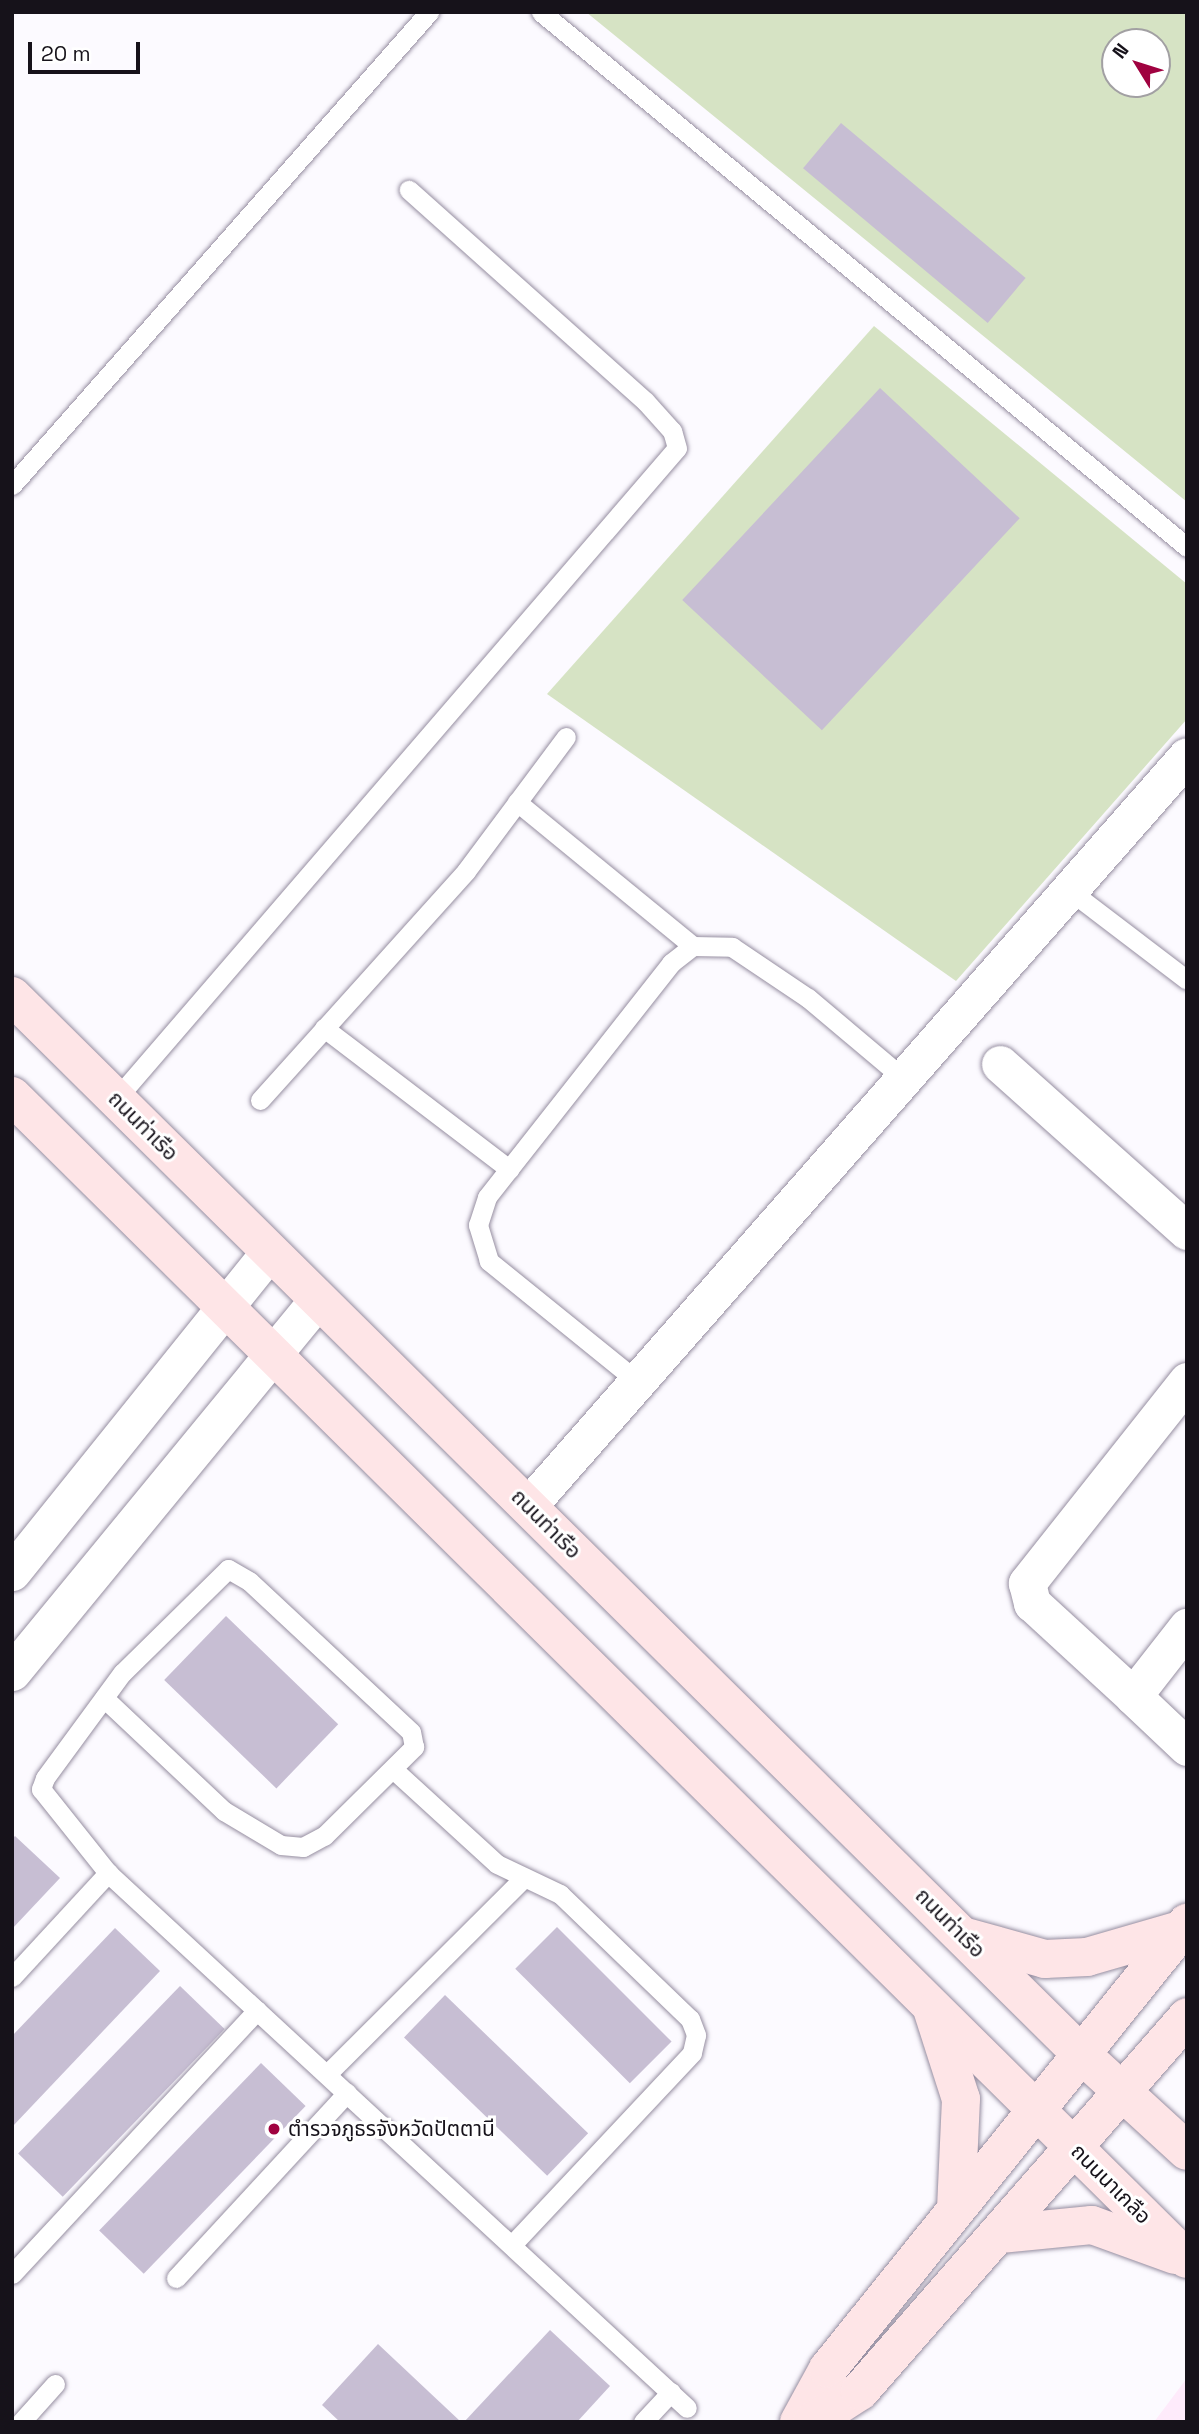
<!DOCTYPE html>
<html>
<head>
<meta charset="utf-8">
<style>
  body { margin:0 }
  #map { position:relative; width:1199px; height:2434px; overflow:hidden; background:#fcfaff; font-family:"Space Grotesk","Noto Sans Thai",sans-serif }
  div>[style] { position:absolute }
  .education>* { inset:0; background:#feebfb }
  .green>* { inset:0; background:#d6e3c4 }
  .building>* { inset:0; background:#c7bed3; transform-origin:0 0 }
  .roads { filter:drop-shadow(0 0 2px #968ea1) drop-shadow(0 0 2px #968ea1) }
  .lane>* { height:19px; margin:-9.5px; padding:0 9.5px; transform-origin:9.5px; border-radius:9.5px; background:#fff }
  .street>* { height:37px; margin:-18.5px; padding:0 18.5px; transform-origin:18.5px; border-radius:18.5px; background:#fff }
  .secondary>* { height:38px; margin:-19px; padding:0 19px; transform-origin:19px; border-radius:19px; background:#fee5e7 }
  .dots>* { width:19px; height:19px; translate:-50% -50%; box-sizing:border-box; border:4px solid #fff; border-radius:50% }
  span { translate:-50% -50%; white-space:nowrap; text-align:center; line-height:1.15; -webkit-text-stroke:6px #fff; paint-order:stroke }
  .street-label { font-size:21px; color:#16121a }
  .poi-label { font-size:21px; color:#16121a }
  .left { translate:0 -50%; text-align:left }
  .frame { position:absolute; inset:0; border:14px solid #16121a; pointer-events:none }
  .north { position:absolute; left:1101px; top:28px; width:70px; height:70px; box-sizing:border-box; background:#fff; border:2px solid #a2a0a3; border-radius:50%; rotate:308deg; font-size:19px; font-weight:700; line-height:28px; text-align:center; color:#16121a }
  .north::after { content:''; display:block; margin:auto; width:24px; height:32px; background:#a00240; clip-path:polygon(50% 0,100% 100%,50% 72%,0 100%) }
  .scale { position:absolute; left:28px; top:42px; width:112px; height:32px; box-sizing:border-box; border:4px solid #16121a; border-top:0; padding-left:9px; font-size:21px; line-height:24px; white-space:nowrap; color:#16121a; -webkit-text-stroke:5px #fff; paint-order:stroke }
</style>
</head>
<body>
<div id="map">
  <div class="education">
    <div style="clip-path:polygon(1187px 2378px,1187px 2422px,1154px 2422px)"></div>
  </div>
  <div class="green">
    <div style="clip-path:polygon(evenodd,586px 12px,1187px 12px,1187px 502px,586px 12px,1115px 42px,1157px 42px,1157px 84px,1115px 84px,1115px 42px)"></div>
    <div style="clip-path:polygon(874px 326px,1187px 584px,1187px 719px,956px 981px,547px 694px)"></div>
  </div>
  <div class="building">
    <div style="left:841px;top:123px;width:241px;height:59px;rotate:40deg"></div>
    <div style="left:880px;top:388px;width:191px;height:290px;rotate:43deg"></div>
    <div style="left:226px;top:1616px;width:156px;height:89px;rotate:44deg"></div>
    <div style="clip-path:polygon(15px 1836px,60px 1878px,12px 1929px,12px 1839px)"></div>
    <div style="left:557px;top:1927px;width:162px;height:59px;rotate:45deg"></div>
    <div style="clip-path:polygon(115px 1928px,160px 1971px,12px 2127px,12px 2036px)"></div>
    <div style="left:180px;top:1986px;width:62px;height:233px;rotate:44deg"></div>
    <div style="left:445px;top:1995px;width:199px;height:59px;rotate:44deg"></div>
    <div style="left:261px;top:2063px;width:62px;height:233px;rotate:44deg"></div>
    <div style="clip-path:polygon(550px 2330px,610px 2386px,577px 2422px,464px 2422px)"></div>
    <div style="clip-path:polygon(378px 2344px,461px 2422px,340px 2422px,322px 2405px)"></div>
  </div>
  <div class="roads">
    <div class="lane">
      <div style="left:541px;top:12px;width:839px;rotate:39.63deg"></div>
      <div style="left:12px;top:485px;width:631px;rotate:-48.6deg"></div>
      <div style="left:517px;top:802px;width:227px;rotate:39.3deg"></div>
      <div style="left:1069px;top:890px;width:148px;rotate:37.3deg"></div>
      <div style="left:324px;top:1028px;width:233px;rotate:37.3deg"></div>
      <div style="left:116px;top:1099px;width:859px;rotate:-49.25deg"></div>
      <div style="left:677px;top:448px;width:18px;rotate:-106deg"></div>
      <div style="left:672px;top:431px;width:40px;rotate:-132deg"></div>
      <div style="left:645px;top:401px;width:317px;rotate:-138.2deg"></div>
      <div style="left:260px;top:1100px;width:308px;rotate:-48deg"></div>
      <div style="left:466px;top:871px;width:167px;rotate:-53.3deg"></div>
      <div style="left:637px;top:1381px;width:191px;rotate:-141deg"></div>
      <div style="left:489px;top:1261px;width:38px;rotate:-107deg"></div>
      <div style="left:478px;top:1225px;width:29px;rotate:-72deg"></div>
      <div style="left:487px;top:1197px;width:298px;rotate:-51.8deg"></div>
      <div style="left:671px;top:963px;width:28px;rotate:-38deg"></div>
      <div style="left:693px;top:946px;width:39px;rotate:1deg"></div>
      <div style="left:732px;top:947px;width:92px;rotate:33.9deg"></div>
      <div style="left:808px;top:998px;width:124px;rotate:40.1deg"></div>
      <div style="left:104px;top:1698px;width:165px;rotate:43.3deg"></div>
      <div style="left:224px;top:1811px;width:66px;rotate:30.8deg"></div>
      <div style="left:281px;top:1845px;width:22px;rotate:5deg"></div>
      <div style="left:303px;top:1847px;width:24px;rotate:-28deg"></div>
      <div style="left:324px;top:1836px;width:127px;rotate:-44.7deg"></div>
      <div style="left:414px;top:1747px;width:15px;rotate:-101deg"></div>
      <div style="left:411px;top:1732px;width:221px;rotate:-137deg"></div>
      <div style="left:249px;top:1581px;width:24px;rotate:-150deg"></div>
      <div style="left:228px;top:1569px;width:148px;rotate:135.5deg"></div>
      <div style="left:122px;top:1673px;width:130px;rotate:126.3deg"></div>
      <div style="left:45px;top:1778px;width:12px;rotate:110deg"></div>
      <div style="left:41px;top:1789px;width:107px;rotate:51.4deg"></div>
      <div style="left:108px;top:1873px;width:788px;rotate:42.74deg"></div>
      <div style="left:394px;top:1770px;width:139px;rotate:42.4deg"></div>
      <div style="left:497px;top:1864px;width:70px;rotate:25.5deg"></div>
      <div style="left:560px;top:1894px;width:180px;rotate:43.9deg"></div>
      <div style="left:690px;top:2019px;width:17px;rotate:69deg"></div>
      <div style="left:696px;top:2035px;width:18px;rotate:103deg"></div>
      <div style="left:692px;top:2053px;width:263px;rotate:133.2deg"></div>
      <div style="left:12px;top:1977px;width:142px;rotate:-47.3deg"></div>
      <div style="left:327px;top:2074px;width:278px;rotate:-44.9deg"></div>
      <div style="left:12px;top:2274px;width:360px;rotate:-47.1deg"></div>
      <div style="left:176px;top:2278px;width:252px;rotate:-47.3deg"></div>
      <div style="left:21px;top:2422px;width:51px;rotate:-48.2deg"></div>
      <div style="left:643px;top:2422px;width:41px;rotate:-47deg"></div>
    </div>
    <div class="street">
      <div style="left:1000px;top:1064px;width:251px;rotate:41.8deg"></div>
      <div style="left:1187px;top:1381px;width:258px;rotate:128.4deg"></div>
      <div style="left:1027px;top:1583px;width:21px;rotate:76deg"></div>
      <div style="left:1032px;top:1603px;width:137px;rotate:42.6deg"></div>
      <div style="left:1133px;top:1696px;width:88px;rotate:-52deg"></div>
      <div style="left:528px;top:1506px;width:998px;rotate:-48.7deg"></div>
      <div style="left:12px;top:1572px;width:408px;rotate:-51.2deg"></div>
      <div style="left:12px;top:1672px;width:480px;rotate:-50.6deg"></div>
      <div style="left:1133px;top:1696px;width:74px;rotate:43.4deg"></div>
    </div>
    <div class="secondary">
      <div style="left:12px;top:996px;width:1503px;rotate:44.7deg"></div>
      <div style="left:1080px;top:2053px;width:145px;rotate:42.5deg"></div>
      <div style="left:12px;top:1096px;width:1653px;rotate:44.71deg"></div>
      <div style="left:966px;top:1937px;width:82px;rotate:15.6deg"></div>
      <div style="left:1045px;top:1959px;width:42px;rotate:-2.7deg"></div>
      <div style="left:1087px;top:1957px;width:97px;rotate:-16.2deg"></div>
      <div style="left:933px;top:2012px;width:91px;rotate:72.2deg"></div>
      <div style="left:961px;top:2099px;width:109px;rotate:92.6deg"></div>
      <div style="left:1000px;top:2234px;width:92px;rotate:-5.6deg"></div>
      <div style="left:1092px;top:2225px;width:88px;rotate:19.9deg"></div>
      <div style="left:799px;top:2422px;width:60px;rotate:-61.3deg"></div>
      <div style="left:828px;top:2369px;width:573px;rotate:-51.17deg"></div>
      <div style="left:812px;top:2422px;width:57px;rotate:-32.9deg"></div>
      <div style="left:860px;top:2391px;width:497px;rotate:-48.8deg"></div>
    </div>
  </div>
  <div class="dots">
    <div style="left:274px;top:2129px;background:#a00240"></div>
  </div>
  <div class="street-label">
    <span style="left:143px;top:1126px;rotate:45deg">ถนนท่าเรือ</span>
    <span style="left:546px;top:1524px;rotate:45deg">ถนนท่าเรือ</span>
    <span style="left:950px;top:1923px;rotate:45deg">ถนนท่าเรือ</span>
    <span style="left:1111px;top:2184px;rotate:45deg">ถนนนาเกลือ</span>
  </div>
  <div class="poi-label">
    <span class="left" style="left:288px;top:2129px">ตำรวจภูธรจังหวัดปัตตานี</span>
  </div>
  <div class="frame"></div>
  <div class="north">N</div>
  <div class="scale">20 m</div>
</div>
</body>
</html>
